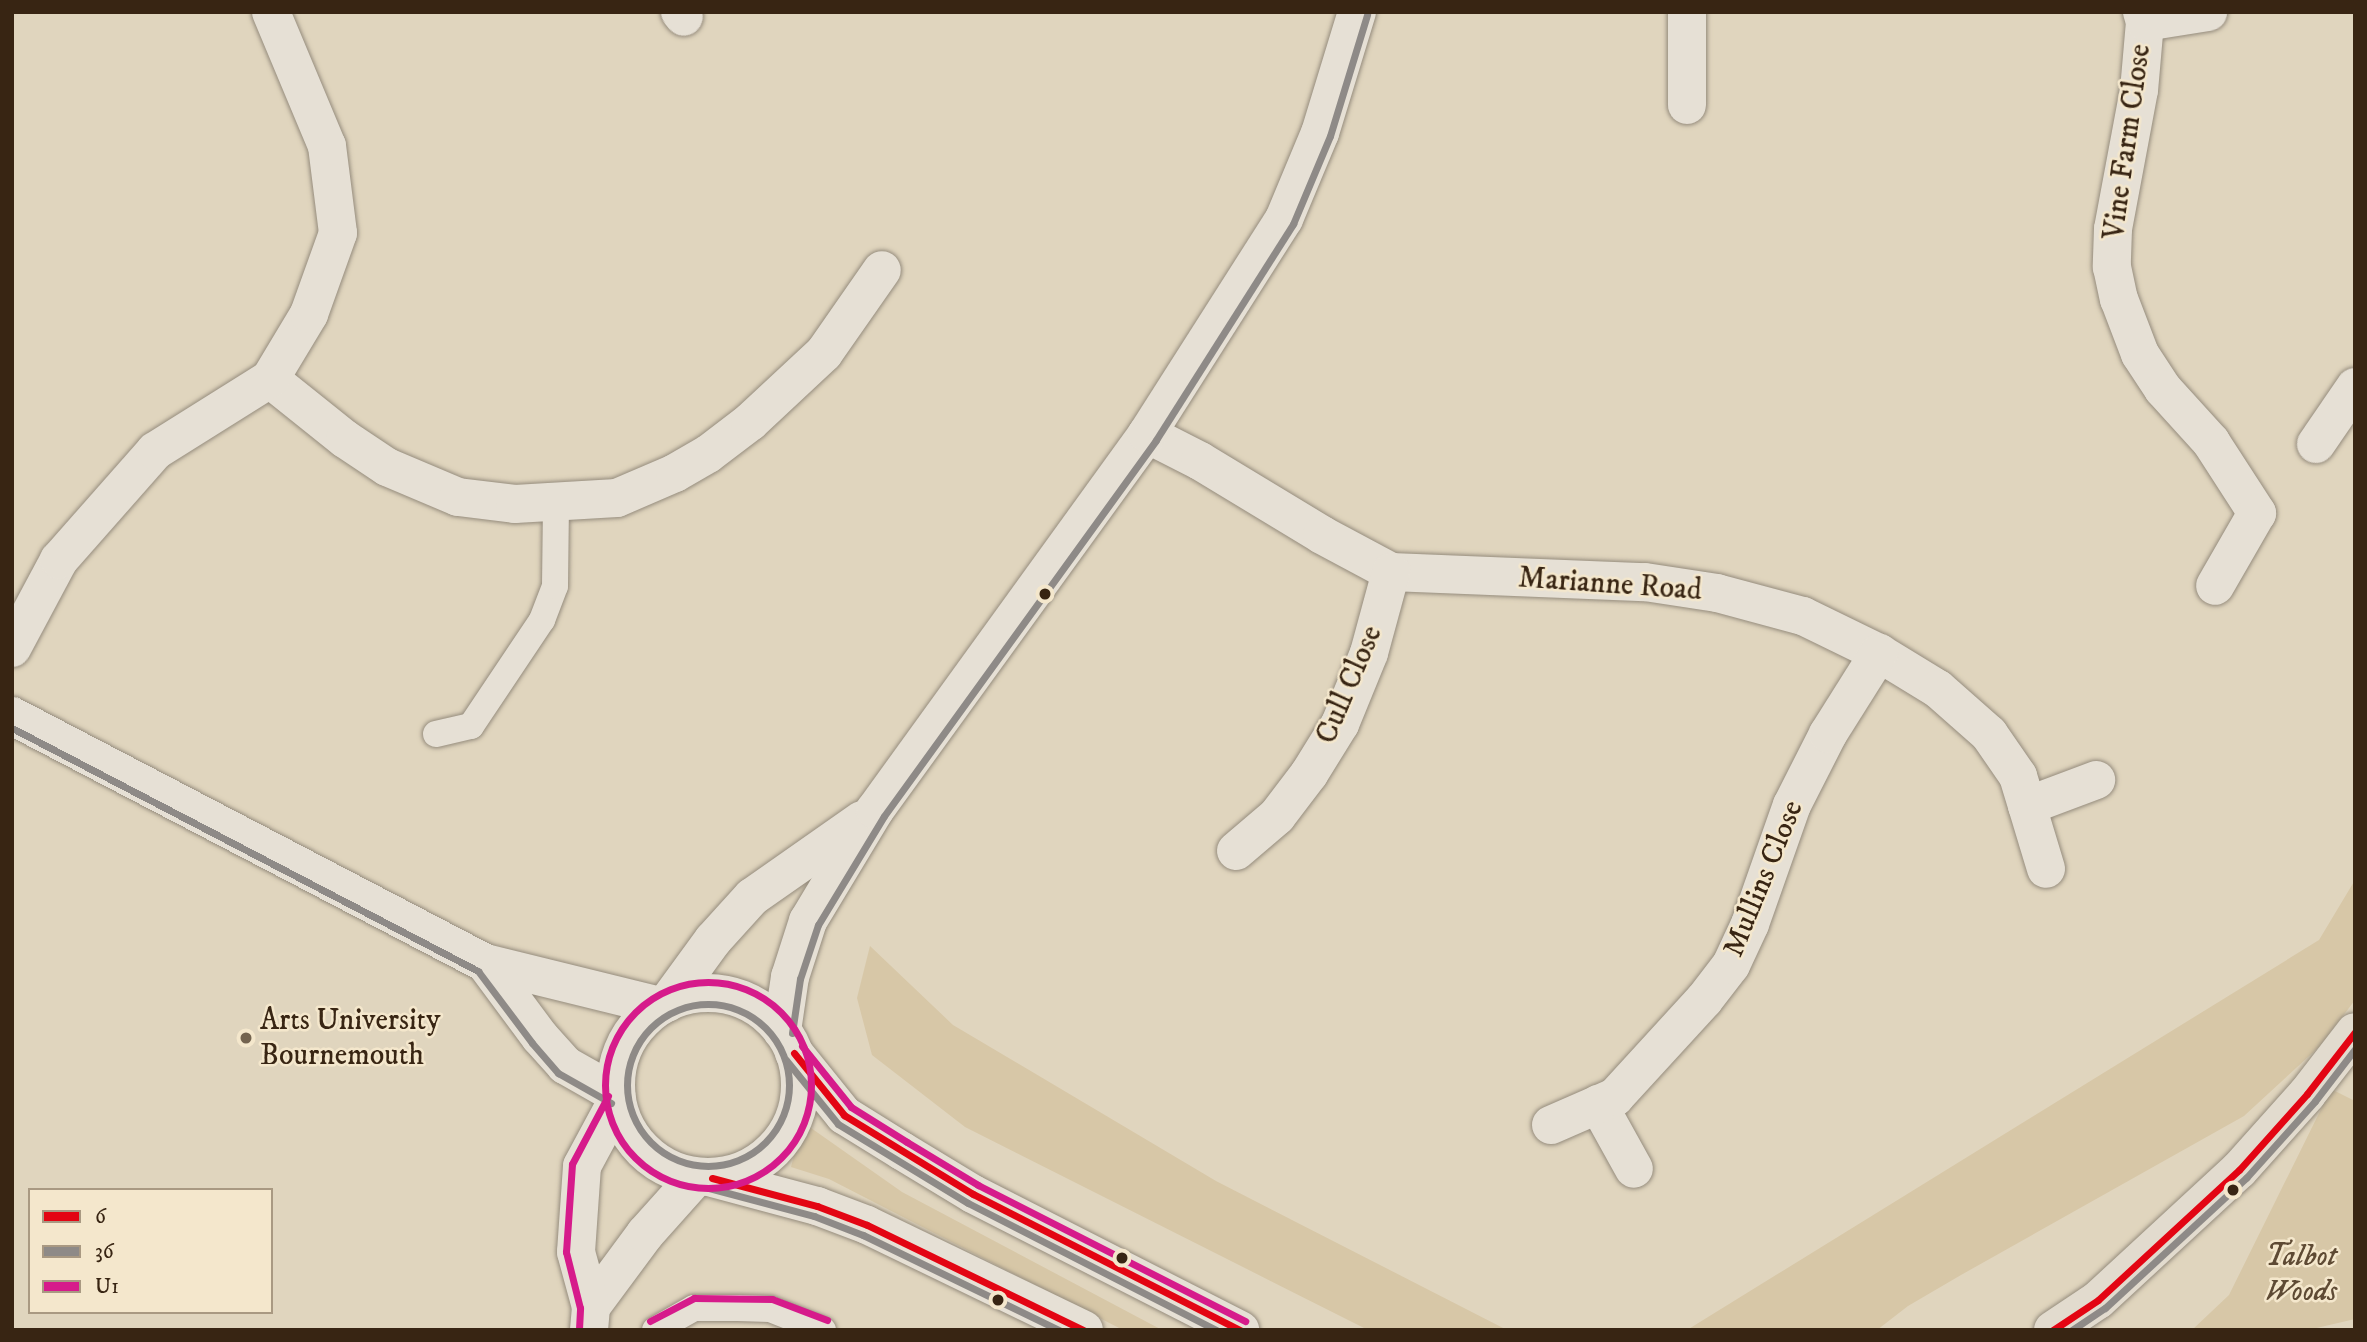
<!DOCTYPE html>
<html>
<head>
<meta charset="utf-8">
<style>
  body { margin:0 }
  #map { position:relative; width:2367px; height:1342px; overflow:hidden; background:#e0d5be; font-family:"IM FELL DW Pica",serif }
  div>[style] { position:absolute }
  .green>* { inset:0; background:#d7c7a7 }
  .roads { filter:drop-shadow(0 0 2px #958c7d) drop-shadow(0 0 2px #958c7d) }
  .service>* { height:26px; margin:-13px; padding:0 13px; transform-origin:13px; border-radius:13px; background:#e6e0d5 }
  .minor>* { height:38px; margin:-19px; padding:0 19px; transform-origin:19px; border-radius:19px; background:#e6e0d5 }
  .tertiary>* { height:38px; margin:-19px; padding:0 19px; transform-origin:19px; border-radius:19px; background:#e6e0d5 }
  .tertiary>.ring { margin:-19px; padding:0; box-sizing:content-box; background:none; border:38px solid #e6e0d5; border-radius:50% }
  .primary>* { height:38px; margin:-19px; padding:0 19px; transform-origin:19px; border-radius:19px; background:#e2dbce }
  .bus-1>* { height:7px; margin:-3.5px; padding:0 3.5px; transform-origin:3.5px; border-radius:3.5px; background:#e30513 }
  .bus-2>* { height:7px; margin:-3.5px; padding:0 3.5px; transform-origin:3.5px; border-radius:3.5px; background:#8e8a87 }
  .bus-2>.ring { margin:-3.5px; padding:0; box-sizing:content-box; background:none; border:7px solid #8e8a87; border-radius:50% }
  .bus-3>* { height:7px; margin:-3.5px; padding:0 3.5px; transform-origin:3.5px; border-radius:3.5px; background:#d61b8b }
  .bus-3>.ring { margin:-3.5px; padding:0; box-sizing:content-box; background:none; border:7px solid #d61b8b; border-radius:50% }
  .dots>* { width:19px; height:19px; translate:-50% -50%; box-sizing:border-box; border:4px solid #f4e7cc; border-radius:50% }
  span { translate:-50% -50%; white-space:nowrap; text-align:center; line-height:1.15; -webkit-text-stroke:5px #f4e7cc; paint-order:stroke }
  .street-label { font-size:30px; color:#382513 }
  .poi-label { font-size:30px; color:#382513 }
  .left { translate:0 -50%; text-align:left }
  .park-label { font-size:30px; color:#5e4a34; font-style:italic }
  .frame { position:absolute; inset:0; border:14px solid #382513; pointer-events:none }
  .legend { position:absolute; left:28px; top:1188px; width:245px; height:126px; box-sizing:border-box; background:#f4e7cc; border:2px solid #a99982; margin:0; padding:9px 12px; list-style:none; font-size:21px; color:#382513 }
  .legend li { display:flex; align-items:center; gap:14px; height:35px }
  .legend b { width:35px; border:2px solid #a99982 }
</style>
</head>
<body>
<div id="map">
  <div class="green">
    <div style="clip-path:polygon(2355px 880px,2355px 1000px,2320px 1046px,2244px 1116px,1961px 1275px,1908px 1306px,1877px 1330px,1687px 1330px,2319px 940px)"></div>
    <div style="clip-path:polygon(870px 946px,953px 1025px,1216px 1181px,1507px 1330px,1368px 1330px,965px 1127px,872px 1055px,857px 998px)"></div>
    <div style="clip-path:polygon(2331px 1089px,2355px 1101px,2355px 1319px,2308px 1330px,2192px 1330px,2229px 1295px)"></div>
    <div style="clip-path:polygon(811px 1128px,902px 1192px,1162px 1330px,1123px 1330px,829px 1179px,791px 1167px,794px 1155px)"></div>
  </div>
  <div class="roads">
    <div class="service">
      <div style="left:436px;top:734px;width:36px;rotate:-13deg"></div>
      <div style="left:471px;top:726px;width:128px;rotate:-56.2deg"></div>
      <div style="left:542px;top:620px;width:36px;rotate:-69deg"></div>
      <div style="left:555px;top:586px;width:84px;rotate:-89.3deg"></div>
      <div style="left:655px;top:1330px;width:45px;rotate:-29.4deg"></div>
      <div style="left:694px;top:1308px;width:44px"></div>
      <div style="left:738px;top:1308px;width:32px;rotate:2deg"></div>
      <div style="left:770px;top:1309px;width:57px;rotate:21.6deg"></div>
    </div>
    <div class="minor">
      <div style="left:680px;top:12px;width:6px;rotate:51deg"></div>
      <div style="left:2142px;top:12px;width:10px;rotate:73deg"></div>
      <div style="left:2145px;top:22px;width:68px;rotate:95deg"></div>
      <div style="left:2139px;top:90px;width:141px;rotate:100.6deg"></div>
      <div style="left:2113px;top:229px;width:38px;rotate:92deg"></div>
      <div style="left:2112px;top:267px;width:33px;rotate:78deg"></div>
      <div style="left:2119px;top:299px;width:59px;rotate:69.1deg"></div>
      <div style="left:2140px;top:354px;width:42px;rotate:56.7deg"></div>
      <div style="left:2163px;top:389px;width:72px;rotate:47.8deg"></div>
      <div style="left:2211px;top:442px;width:85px;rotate:57.1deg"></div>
      <div style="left:2257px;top:513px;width:84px;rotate:119.9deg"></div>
      <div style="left:2145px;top:22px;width:64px;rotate:-9deg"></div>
      <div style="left:1687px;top:105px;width:93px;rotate:-90deg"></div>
      <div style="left:270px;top:379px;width:96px;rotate:38.7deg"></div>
      <div style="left:345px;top:439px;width:50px;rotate:33.7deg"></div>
      <div style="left:387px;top:467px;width:77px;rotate:22.9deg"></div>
      <div style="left:458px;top:497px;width:57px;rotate:7deg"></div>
      <div style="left:515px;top:504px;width:102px;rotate:-3.4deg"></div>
      <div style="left:617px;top:498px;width:63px;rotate:-23.3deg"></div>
      <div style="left:675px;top:473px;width:38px;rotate:-30deg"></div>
      <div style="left:708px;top:454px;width:53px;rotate:-37.3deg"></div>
      <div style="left:750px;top:422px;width:101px;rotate:-43deg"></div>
      <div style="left:824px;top:353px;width:101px;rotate:-55.1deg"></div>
      <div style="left:1147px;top:434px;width:59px;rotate:27deg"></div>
      <div style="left:1200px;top:461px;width:143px;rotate:31.2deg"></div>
      <div style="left:1322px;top:535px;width:78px;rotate:28.2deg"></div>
      <div style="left:1391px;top:572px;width:254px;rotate:2.3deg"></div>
      <div style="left:1645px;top:582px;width:73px;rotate:8.7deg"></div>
      <div style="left:1717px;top:593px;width:89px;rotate:15deg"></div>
      <div style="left:1803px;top:616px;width:85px;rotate:26deg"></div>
      <div style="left:1879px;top:653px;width:69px;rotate:31.4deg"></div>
      <div style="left:1938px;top:689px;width:68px;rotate:41.4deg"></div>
      <div style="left:1989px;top:734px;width:51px;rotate:55.4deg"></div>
      <div style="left:2018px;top:776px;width:97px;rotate:73.2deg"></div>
      <div style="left:2316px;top:444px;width:69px;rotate:-55.6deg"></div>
      <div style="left:12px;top:648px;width:100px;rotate:-61.9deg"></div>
      <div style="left:59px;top:560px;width:145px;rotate:-48.6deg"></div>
      <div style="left:155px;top:451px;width:136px;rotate:-32.1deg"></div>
      <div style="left:270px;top:379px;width:76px;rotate:-59deg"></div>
      <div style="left:309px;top:314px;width:86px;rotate:-70.3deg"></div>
      <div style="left:338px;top:233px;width:88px;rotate:-97.2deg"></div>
      <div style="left:327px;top:146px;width:145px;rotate:-112.7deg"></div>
      <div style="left:2027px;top:806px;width:74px;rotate:-20.6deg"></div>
      <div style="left:1236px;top:851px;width:54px;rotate:-40.5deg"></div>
      <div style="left:1277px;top:816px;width:53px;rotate:-52.7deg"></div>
      <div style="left:1309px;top:774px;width:59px;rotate:-58.2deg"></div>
      <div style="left:1340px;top:724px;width:77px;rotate:-67.8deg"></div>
      <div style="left:1369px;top:653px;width:84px;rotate:-74.8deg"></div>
      <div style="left:1598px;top:1104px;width:74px;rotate:61deg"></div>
      <div style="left:1551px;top:1125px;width:70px;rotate:-23.6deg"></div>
      <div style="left:1615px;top:1097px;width:132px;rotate:-47.5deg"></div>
      <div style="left:1704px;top:1000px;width:44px;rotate:-52.4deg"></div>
      <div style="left:1731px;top:965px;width:45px;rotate:-65.1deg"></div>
      <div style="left:1750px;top:924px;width:126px;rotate:-70.6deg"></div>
      <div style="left:1792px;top:805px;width:80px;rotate:-63.1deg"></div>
      <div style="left:1828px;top:734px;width:96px;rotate:-57.8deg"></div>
      <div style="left:591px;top:1307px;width:91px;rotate:-53.5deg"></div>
      <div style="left:645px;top:1234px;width:76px;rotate:-48.2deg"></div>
      <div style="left:589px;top:1330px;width:23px;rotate:-85deg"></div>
      <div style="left:591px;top:1307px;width:57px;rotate:-105.3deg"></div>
      <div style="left:576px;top:1252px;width:86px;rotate:-86deg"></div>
      <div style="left:582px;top:1166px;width:74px;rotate:-61.7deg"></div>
    </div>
    <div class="tertiary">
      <div style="left:12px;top:716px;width:534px;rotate:27.57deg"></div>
      <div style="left:485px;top:963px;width:180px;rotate:13.8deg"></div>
      <div style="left:485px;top:963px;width:92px;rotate:53.4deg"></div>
      <div style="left:540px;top:1037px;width:38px;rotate:48deg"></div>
      <div style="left:565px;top:1065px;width:59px;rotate:29.6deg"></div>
      <div class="ring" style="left:616px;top:993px;width:146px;height:146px"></div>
      <div style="left:667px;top:1003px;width:78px;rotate:-53.9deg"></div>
      <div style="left:713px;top:940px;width:58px;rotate:-47.8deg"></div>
      <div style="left:752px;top:897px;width:134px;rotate:-35deg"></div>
      <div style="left:782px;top:1031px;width:55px;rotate:-81.6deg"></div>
      <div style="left:790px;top:977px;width:59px;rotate:-72.2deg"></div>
      <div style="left:808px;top:921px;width:130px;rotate:-58.9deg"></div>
      <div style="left:875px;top:810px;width:464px;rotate:-54.1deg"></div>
      <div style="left:1147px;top:434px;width:255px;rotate:-57.5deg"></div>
      <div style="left:1284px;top:219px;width:93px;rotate:-67.3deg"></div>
      <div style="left:1320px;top:133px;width:127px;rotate:-73deg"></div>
      <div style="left:794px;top:1053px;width:80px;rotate:51.1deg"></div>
      <div style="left:844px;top:1115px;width:68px;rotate:31.8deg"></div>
      <div style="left:902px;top:1151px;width:83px;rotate:31.2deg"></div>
      <div style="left:973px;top:1194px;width:300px;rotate:27deg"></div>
      <div style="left:712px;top:1178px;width:109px;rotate:14.9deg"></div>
      <div style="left:817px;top:1206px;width:53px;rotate:20.8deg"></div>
      <div style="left:867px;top:1225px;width:241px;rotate:25.8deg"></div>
    </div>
    <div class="primary">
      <div style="left:2053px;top:1330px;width:54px;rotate:-33.7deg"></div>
      <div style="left:2098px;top:1300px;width:192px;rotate:-42.7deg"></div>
      <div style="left:2239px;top:1170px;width:102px;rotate:-48.2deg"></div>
      <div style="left:2307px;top:1094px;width:78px;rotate:-52.3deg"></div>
    </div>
  </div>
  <div class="bus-1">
    <div style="left:794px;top:1053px;width:80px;rotate:51.1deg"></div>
    <div style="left:844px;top:1115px;width:151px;rotate:31.5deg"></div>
    <div style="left:973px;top:1194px;width:300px;rotate:27deg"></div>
    <div style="left:712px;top:1178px;width:109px;rotate:14.9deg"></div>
    <div style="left:817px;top:1206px;width:53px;rotate:20.8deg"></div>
    <div style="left:867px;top:1225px;width:240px;rotate:25.9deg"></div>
    <div style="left:2053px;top:1330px;width:54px;rotate:-33.7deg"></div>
    <div style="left:2098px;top:1300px;width:192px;rotate:-42.7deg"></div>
    <div style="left:2239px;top:1170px;width:102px;rotate:-48.2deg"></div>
    <div style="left:2307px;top:1094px;width:78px;rotate:-52.3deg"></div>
  </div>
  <div class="bus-2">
    <div style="left:12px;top:728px;width:526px;rotate:27.54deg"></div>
    <div style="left:478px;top:971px;width:90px;rotate:53.1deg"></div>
    <div style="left:532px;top:1043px;width:40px;rotate:49deg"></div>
    <div style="left:558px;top:1073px;width:61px;rotate:29.5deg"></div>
    <div class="ring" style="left:627px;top:1004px;width:155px;height:155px"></div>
    <div style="left:792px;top:1033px;width:55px;rotate:-81.6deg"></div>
    <div style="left:800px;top:979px;width:57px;rotate:-71.6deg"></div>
    <div style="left:818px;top:925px;width:127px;rotate:-58.8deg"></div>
    <div style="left:884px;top:816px;width:464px;rotate:-54.1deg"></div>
    <div style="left:1156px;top:440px;width:256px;rotate:-57.6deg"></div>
    <div style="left:1293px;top:224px;width:95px;rotate:-67.2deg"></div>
    <div style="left:1330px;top:136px;width:127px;rotate:-73deg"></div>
    <div style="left:786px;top:1060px;width:82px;rotate:50.9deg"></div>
    <div style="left:838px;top:1124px;width:152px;rotate:31.3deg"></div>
    <div style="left:968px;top:1203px;width:279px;rotate:27.1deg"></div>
    <div style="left:709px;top:1188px;width:109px;rotate:14.9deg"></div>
    <div style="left:814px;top:1216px;width:53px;rotate:21.2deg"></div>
    <div style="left:863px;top:1235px;width:218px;rotate:25.9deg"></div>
    <div style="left:2072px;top:1330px;width:40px;rotate:-34deg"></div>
    <div style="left:2105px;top:1308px;width:192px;rotate:-42.7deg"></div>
    <div style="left:2246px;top:1178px;width:103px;rotate:-48.1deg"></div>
    <div style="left:2315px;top:1101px;width:66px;rotate:-52.4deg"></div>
  </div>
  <div class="bus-3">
    <div class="ring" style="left:605px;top:982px;width:199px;height:199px"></div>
    <div style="left:802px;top:1046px;width:78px;rotate:51.2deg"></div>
    <div style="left:851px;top:1107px;width:66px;rotate:32deg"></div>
    <div style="left:907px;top:1142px;width:83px;rotate:31.2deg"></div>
    <div style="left:978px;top:1185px;width:300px;rotate:27deg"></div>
    <div style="left:650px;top:1321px;width:50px;rotate:-27.6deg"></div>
    <div style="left:694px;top:1298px;width:78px;rotate:0.7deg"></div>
    <div style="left:772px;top:1299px;width:59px;rotate:20.9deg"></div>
    <div style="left:579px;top:1329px;width:21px;rotate:-87deg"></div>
    <div style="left:580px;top:1308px;width:58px;rotate:-104deg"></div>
    <div style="left:566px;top:1252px;width:88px;rotate:-86.1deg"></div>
    <div style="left:572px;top:1164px;width:77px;rotate:-62.1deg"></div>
  </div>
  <div class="dots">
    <div style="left:1045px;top:594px;background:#382513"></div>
    <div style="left:246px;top:1038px;background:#73634f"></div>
    <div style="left:2233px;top:1190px;background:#382513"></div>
    <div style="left:1122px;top:1258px;background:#382513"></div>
    <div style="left:998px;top:1300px;background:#382513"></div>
  </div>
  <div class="street-label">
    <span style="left:2128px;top:142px;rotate:-82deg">Vine Farm Close</span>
    <span style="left:1610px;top:585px;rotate:4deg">Marianne Road</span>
    <span style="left:1350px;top:685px;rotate:-67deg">Cull Close</span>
    <span style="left:1764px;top:879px;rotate:-68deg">Mullins Close</span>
  </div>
  <div class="poi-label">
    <span class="left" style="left:260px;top:1038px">Arts University<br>Bournemouth</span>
  </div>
  <div class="park-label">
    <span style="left:2301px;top:1274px">Talbot<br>Woods</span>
  </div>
  <div class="frame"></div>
  <ul class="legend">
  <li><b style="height:9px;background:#e30513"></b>6</li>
  <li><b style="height:9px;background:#8e8a87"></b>36</li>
  <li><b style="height:9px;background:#d61b8b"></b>U1</li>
  </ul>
</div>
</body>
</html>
